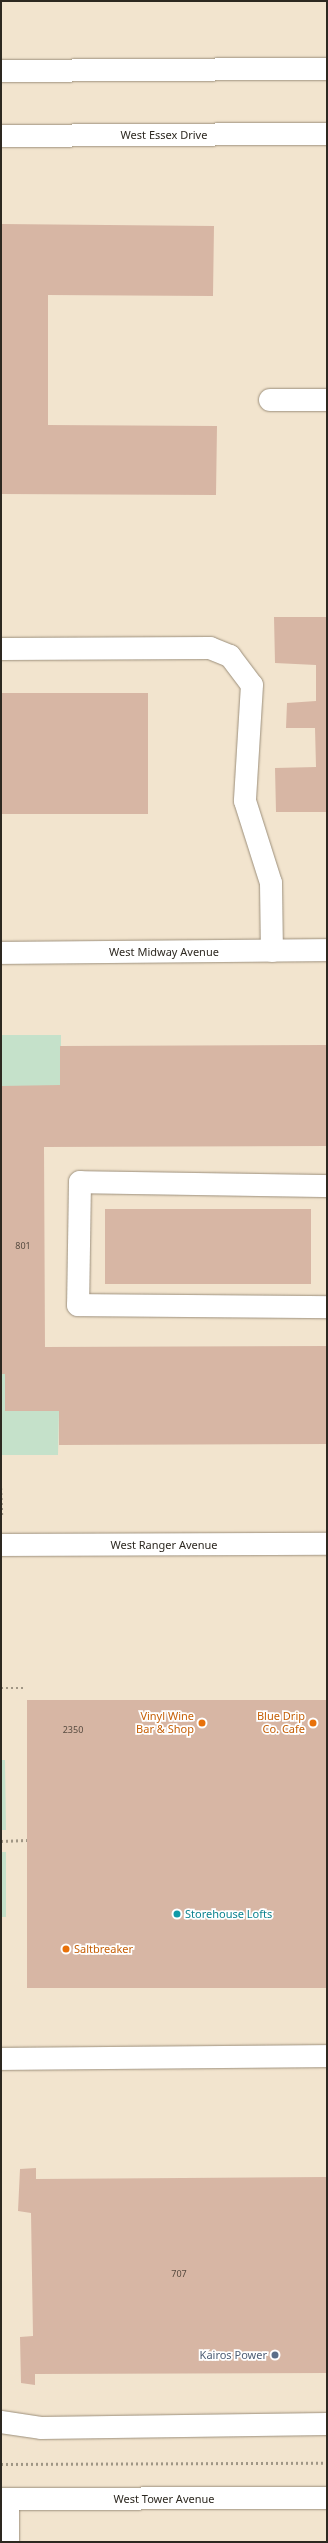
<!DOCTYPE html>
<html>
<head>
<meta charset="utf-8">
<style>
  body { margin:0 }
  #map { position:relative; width:328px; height:2543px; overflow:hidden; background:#f2e4ce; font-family:"Noto Sans",sans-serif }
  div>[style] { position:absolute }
  .green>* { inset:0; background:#c5e1ca; transform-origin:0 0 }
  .building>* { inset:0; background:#d7b6a4; transform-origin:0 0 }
  .path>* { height:2.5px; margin-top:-1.25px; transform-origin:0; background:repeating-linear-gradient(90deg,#a09685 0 2px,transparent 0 5px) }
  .roads { filter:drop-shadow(0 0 1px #9c8f7b) drop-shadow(0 0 1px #9c8f7b) }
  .minor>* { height:22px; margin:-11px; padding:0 11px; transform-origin:11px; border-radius:11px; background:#fff }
  .dots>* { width:11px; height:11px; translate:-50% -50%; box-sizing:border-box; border:2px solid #fff; border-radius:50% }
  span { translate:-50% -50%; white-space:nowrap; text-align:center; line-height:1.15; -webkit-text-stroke:3.5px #fff; paint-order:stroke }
  .number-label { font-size:9px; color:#584c41 }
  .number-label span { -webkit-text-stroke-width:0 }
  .street-label { font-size:11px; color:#2d2820 }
  .food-label { font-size:11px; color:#c56008 }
  .right { translate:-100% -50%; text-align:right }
  .left { translate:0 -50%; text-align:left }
  .culture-label { font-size:11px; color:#0d838f }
  .service-label { font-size:11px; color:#4e5e75 }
  .frame { position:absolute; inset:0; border:2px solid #2d2820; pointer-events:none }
</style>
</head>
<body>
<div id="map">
  <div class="green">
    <div style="left:1px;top:1035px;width:60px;height:51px"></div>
    <div style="clip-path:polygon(1px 1374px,5px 1374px,5px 1410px,59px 1411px,58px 1455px,1px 1455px)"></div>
    <div style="clip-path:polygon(1px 1760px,5px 1760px,6px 1830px,1px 1830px)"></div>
    <div style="left:1px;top:1852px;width:5px;height:65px"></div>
  </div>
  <div class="building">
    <div style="clip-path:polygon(1px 224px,214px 226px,213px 296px,48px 295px,48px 425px,217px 426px,216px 495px,1px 494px)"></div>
    <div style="clip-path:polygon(274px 617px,327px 617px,327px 812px,276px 812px,275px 768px,316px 767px,315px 728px,286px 728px,287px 703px,316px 701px,316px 665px,275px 663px)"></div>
    <div style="left:148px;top:693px;width:121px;height:147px;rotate:90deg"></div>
    <div style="clip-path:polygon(327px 1045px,327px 1146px,44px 1147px,45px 1347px,327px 1346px,327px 1444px,59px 1445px,59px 1411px,5px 1411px,5px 1374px,1px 1374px,1px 1086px,60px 1085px,60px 1046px)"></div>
    <div style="left:311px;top:1209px;width:75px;height:206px;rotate:90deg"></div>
    <div style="left:327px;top:1700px;width:288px;height:300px;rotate:90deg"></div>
    <div style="clip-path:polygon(36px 2168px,36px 2179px,327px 2177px,327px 2373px,35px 2374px,35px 2385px,21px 2383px,20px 2337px,33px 2336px,31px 2213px,18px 2211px,20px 2169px)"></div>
  </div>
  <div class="path">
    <div style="left:1px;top:1488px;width:27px;rotate:88deg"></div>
    <div style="left:1px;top:1688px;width:22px"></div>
    <div style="left:1px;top:1841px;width:26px;rotate:-2deg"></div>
    <div style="left:1px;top:2464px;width:326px;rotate:-0.2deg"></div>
  </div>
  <div class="roads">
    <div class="minor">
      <div style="left:1px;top:71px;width:326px;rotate:-0.4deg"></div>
      <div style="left:1px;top:136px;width:326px;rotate:-0.4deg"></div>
      <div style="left:270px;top:400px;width:57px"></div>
      <div style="left:1px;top:649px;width:209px;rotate:-0.3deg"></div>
      <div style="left:210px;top:648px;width:22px;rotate:22deg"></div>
      <div style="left:230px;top:656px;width:36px;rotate:53deg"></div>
      <div style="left:252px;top:685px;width:116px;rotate:93.5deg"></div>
      <div style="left:245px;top:801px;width:86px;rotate:72.4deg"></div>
      <div style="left:271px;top:883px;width:68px;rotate:89.2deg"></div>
      <div style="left:1px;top:953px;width:326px;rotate:-0.5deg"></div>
      <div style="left:327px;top:1186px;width:247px;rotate:-179.1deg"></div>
      <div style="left:80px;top:1182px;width:123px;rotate:90.9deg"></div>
      <div style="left:78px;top:1305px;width:249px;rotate:0.5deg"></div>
      <div style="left:1px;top:1545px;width:326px;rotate:-0.2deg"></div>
      <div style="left:1px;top:2059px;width:326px;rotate:-0.5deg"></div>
      <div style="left:1px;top:2422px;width:40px;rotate:8.5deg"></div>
      <div style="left:41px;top:2428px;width:286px;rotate:-0.8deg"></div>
      <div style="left:1px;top:2499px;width:326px;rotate:-0.2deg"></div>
      <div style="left:8px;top:2542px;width:43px;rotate:-90deg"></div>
    </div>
  </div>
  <div class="dots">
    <div style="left:202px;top:1723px;background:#e8710a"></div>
    <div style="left:313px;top:1723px;background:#e8710a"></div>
    <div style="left:177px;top:1914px;background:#0f9aa8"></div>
    <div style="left:66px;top:1949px;background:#e8710a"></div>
    <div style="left:275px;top:2355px;background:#5c6f8a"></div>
  </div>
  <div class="number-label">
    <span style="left:23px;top:1246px">801</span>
    <span style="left:73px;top:1730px">2350</span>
    <span style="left:179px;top:2274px">707</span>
  </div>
  <div class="street-label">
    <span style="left:164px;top:135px">West Essex Drive</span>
    <span style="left:164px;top:952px">West Midway Avenue</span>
    <span style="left:164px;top:1545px">West Ranger Avenue</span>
    <span style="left:164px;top:2499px">West Tower Avenue</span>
  </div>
  <div class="food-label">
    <span class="right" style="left:194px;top:1723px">Vinyl Wine<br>Bar &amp; Shop</span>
    <span class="right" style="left:305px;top:1723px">Blue Drip<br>Co. Cafe</span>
    <span class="left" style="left:74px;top:1949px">Saltbreaker</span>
  </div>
  <div class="culture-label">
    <span class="left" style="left:185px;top:1914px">Storehouse Lofts</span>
  </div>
  <div class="service-label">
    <span class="right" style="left:267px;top:2355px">Kairos Power</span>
  </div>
  <div class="frame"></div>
</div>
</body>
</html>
